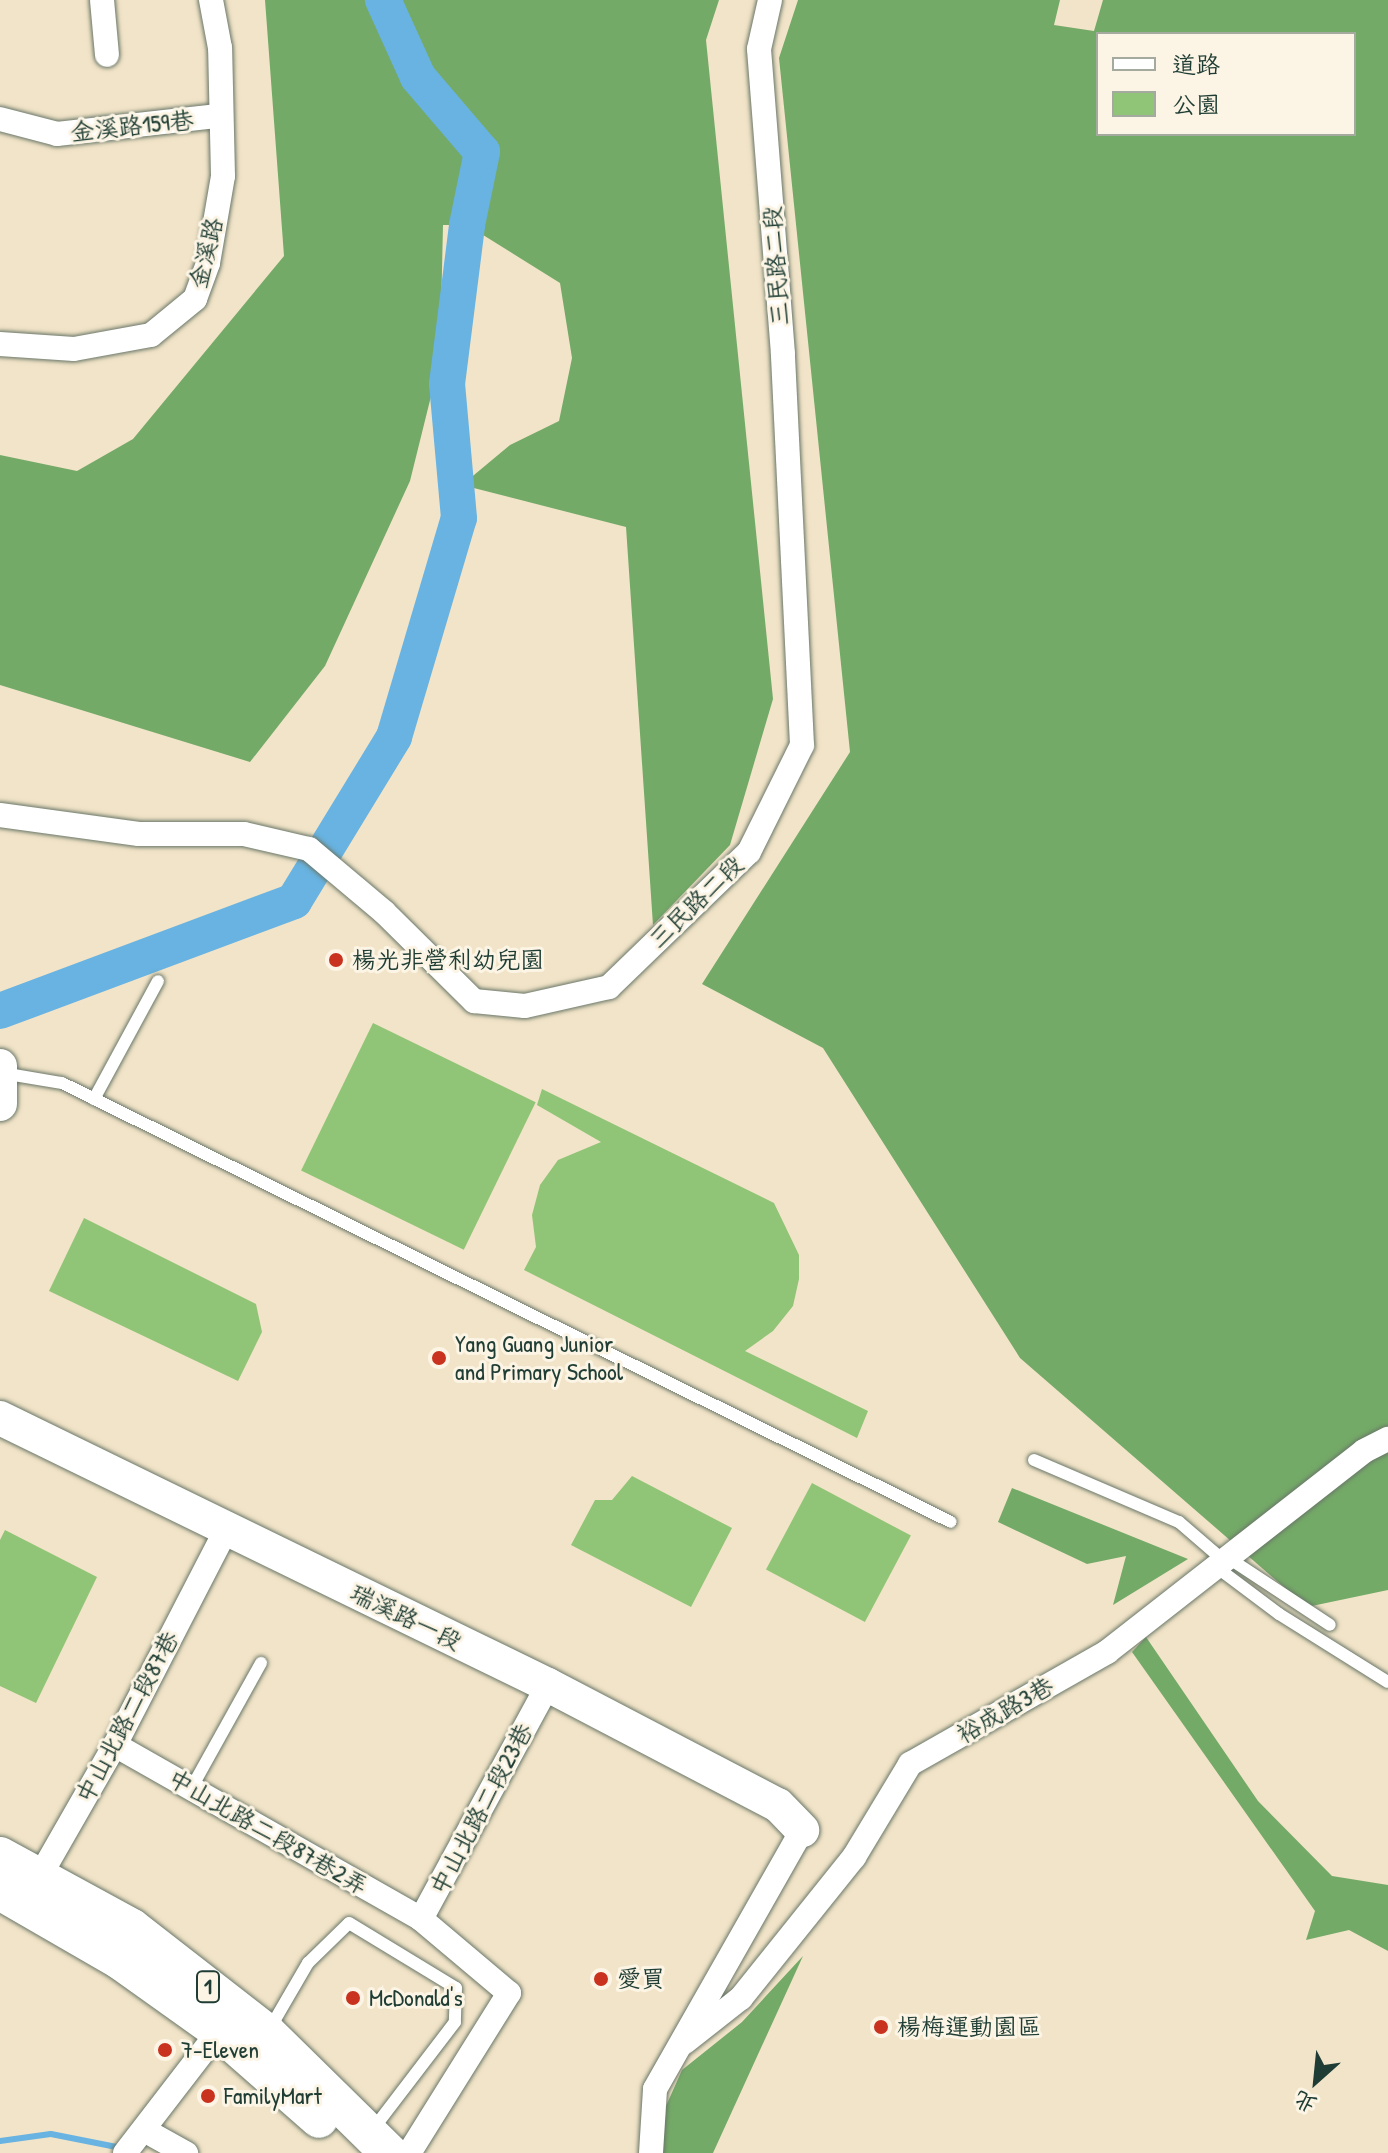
<!DOCTYPE html>
<html>
<head>
<meta charset="utf-8">
<style>
  body { margin:0 }
  #map { position:relative; width:1388px; height:2153px; overflow:hidden; background:#f2e4c8; font-family:"Patrick Hand","LXGW WenKai TC",sans-serif }
  div>[style] { position:absolute }
  .green>* { inset:0; background:#90c577; transform-origin:0 0 }
  .forest>* { inset:0; background:#74aa68 }
  .stream>* { height:6px; margin:-3px; padding:0 3px; transform-origin:3px; border-radius:3px; background:#68b3e1 }
  .river>* { height:36px; margin:-18px; padding:0 18px; transform-origin:18px; border-radius:18px; background:#68b3e1 }
  .roads { filter:drop-shadow(0 0 2px #697768) drop-shadow(0 0 2px #697768) }
  .lane>* { height:12px; margin:-6px; padding:0 6px; transform-origin:6px; border-radius:6px; background:#fff }
  .street>* { height:24px; margin:-12px; padding:0 12px; transform-origin:12px; border-radius:12px; background:#fff }
  .secondary>* { height:34px; margin:-17px; padding:0 17px; transform-origin:17px; border-radius:17px; background:#fff }
  .primary>* { height:38px; margin:-19px; padding:0 19px; transform-origin:19px; border-radius:19px; background:#fff }
  .dots>* { width:22px; height:22px; translate:-50% -50%; box-sizing:border-box; border:4px solid #fcf5e5; border-radius:50% }
  span { translate:-50% -50%; white-space:nowrap; text-align:center; line-height:1.15; -webkit-text-stroke:6px #fcf5e5; paint-order:stroke }
  .shield-label span { padding:2px 6px; background:#fcf5e5; border:2px solid; border-radius:6px; -webkit-text-stroke-width:0 }
  .shield-label { font-size:22px; color:#1f3d34; font-weight:700 }
  .street-label { font-size:24px; color:#1f3d34 }
  .poi-label { font-size:24px; color:#1f3d34 }
  .left { translate:0 -50%; text-align:left }
  .legend { position:absolute; left:1096px; top:32px; width:260px; height:104px; box-sizing:border-box; background:#fcf5e5; border:2px solid #a4ab9e; margin:0; padding:10px 14px; list-style:none; font-size:24px; color:#1f3d34 }
  .legend li { display:flex; align-items:center; gap:16px; height:40px }
  .legend b { width:40px; border:2px solid #a4ab9e }
  .north { position:absolute; left:1276px; top:2041px; width:80px; height:80px; -webkit-text-stroke:6px #fcf5e5; paint-order:stroke; rotate:207deg; font-size:22px; font-weight:700; line-height:32px; text-align:center; color:#1f3d34 }
  .north::after { content:''; display:block; margin:auto; width:28px; height:36px; background:#1f3d34; clip-path:polygon(50% 0,100% 100%,50% 72%,0 100%) }
</style>
</head>
<body>
<div id="map">
  <div class="green">
    <div style="left:373px;top:1023px;width:181px;height:164px;rotate:26deg"></div>
    <div style="clip-path:polygon(542px 1089px,774px 1203px,799px 1255px,799px 1279px,793px 1306px,773px 1331px,745px 1351px,868px 1411px,857px 1438px,524px 1270px,536px 1247px,532px 1215px,540px 1185px,558px 1160px,601px 1142px,537px 1105px)"></div>
    <div style="clip-path:polygon(84px 1218px,256px 1304px,262px 1332px,238px 1381px,49px 1291px)"></div>
    <div style="clip-path:polygon(632px 1476px,732px 1528px,691px 1607px,571px 1545px,595px 1500px,612px 1500px)"></div>
    <div style="left:812px;top:1483px;width:112px;height:98px;rotate:28deg"></div>
    <div style="clip-path:polygon(5px 1530px,97px 1577px,36px 1703px,0 1686px,0 1540px)"></div>
  </div>
  <div class="forest">
    <div style="clip-path:polygon(265px 0,719px 0,706px 40px,773px 699px,730px 845px,653px 925px,626px 527px,462px 485px,510px 445px,559px 421px,572px 358px,560px 283px,467px 225px,443px 225px,440px 360px,410px 481px,325px 666px,250px 762px,0 685px,0 455px,77px 471px,133px 439px,284px 256px)"></div>
    <div style="clip-path:polygon(evenodd,798px 0,1060px 0,1054px 25px,1094px 31px,1103px 0,1388px 0,1388px 1590px,1307px 1607px,1020px 1358px,823px 1048px,702px 984px,850px 752px,779px 58px,798px 0,1098px 34px,1354px 34px,1354px 134px,1098px 134px,1098px 34px)"></div>
    <div style="clip-path:polygon(1012px 1488px,1188px 1559px,1113px 1605px,1126px 1556px,1087px 1564px,998px 1522px)"></div>
    <div style="clip-path:polygon(1146px 1637px,1258px 1801px,1332px 1876px,1388px 1885px,1388px 1951px,1349px 1930px,1306px 1940px,1315px 1911px,1132px 1652px)"></div>
    <div style="clip-path:polygon(803px 1956px,713px 2153px,662px 2153px,666px 2106px,682px 2070px,742px 2022px)"></div>
  </div>
  <div class="stream">
    <div style="left:0;top:2141px;width:51px;rotate:-7.8deg"></div>
    <div style="left:51px;top:2134px;width:72px;rotate:11.2deg"></div>
  </div>
  <div class="river">
    <div style="left:0;top:1011px;width:314px;rotate:-20.5deg"></div>
    <div style="left:294px;top:901px;width:192px;rotate:-58.6deg"></div>
    <div style="left:394px;top:737px;width:228px;rotate:-73.5deg"></div>
    <div style="left:459px;top:518px;width:135px;rotate:-95.1deg"></div>
    <div style="left:447px;top:384px;width:160px;rotate:-82.8deg"></div>
    <div style="left:467px;top:225px;width:75px;rotate:-78.4deg"></div>
    <div style="left:482px;top:152px;width:99px;rotate:-130.5deg"></div>
    <div style="left:418px;top:77px;width:85px;rotate:-114.4deg"></div>
  </div>
  <div class="roads">
    <div class="lane">
      <div style="left:2px;top:1073px;width:61px;rotate:9.5deg"></div>
      <div style="left:62px;top:1083px;width:991px;rotate:26.28deg"></div>
      <div style="left:94px;top:1099px;width:134px;rotate:-61.5deg"></div>
      <div style="left:1034px;top:1460px;width:158px;rotate:23.2deg"></div>
      <div style="left:1179px;top:1522px;width:58px;rotate:40.8deg"></div>
      <div style="left:1227px;top:1557px;width:123px;rotate:33.4deg"></div>
      <div style="left:1215px;top:1566px;width:80px;rotate:36.9deg"></div>
      <div style="left:1279px;top:1614px;width:128px;rotate:32deg"></div>
      <div style="left:192px;top:1787px;width:142px;rotate:-60.9deg"></div>
      <div style="left:269px;top:2030px;width:78px;rotate:-59.8deg"></div>
      <div style="left:308px;top:1963px;width:57px;rotate:-44.3deg"></div>
      <div style="left:349px;top:1923px;width:125px;rotate:31.3deg"></div>
      <div style="left:456px;top:1988px;width:34px;rotate:92deg"></div>
      <div style="left:455px;top:2022px;width:138px;rotate:127.4deg"></div>
    </div>
    <div class="street">
      <div style="left:102px;top:0;width:55px;rotate:84.8deg"></div>
      <div style="left:0;top:119px;width:59px;rotate:14.7deg"></div>
      <div style="left:57px;top:134px;width:162px;rotate:-6.4deg"></div>
      <div style="left:0;top:344px;width:74px;rotate:3.9deg"></div>
      <div style="left:74px;top:349px;width:78px;rotate:-10.3deg"></div>
      <div style="left:151px;top:335px;width:57px;rotate:-39.3deg"></div>
      <div style="left:195px;top:299px;width:38px;rotate:-70deg"></div>
      <div style="left:208px;top:263px;width:88px;rotate:-80.2deg"></div>
      <div style="left:223px;top:176px;width:128px;rotate:-91.3deg"></div>
      <div style="left:220px;top:48px;width:49px;rotate:-100.6deg"></div>
      <div style="left:0;top:815px;width:140px;rotate:7.8deg"></div>
      <div style="left:139px;top:834px;width:105px"></div>
      <div style="left:244px;top:834px;width:67px;rotate:13deg"></div>
      <div style="left:309px;top:849px;width:98px;rotate:40deg"></div>
      <div style="left:384px;top:912px;width:127px;rotate:44.7deg"></div>
      <div style="left:474px;top:1001px;width:51px;rotate:5.6deg"></div>
      <div style="left:525px;top:1006px;width:86px;rotate:-12.7deg"></div>
      <div style="left:609px;top:987px;width:194px;rotate:-44deg"></div>
      <div style="left:749px;top:852px;width:119px;rotate:-63.6deg"></div>
      <div style="left:802px;top:745px;width:391px;rotate:-92.8deg"></div>
      <div style="left:783px;top:354px;width:306px;rotate:-94.5deg"></div>
      <div style="left:759px;top:49px;width:50px;rotate:-77.3deg"></div>
      <div style="left:115px;top:1745px;width:352px;rotate:29.6deg"></div>
      <div style="left:421px;top:1919px;width:115px;rotate:40.1deg"></div>
      <div style="left:509px;top:1993px;width:189px;rotate:122deg"></div>
      <div style="left:33px;top:1888px;width:165px;rotate:-60.2deg"></div>
      <div style="left:115px;top:1745px;width:244px;rotate:-62.7deg"></div>
      <div style="left:421px;top:1919px;width:266px;rotate:-61.5deg"></div>
      <div style="left:685px;top:2042px;width:71px;rotate:-38.2deg"></div>
      <div style="left:741px;top:1998px;width:181px;rotate:-51.3deg"></div>
      <div style="left:854px;top:1857px;width:109px;rotate:-58.9deg"></div>
      <div style="left:910px;top:1764px;width:227px;rotate:-29.6deg"></div>
      <div style="left:1107px;top:1652px;width:326px;rotate:-38deg"></div>
      <div style="left:1364px;top:1451px;width:27px;rotate:-27deg"></div>
      <div style="left:153px;top:2135px;width:38px;rotate:29deg"></div>
      <div style="left:125px;top:2153px;width:154px;rotate:-52.4deg"></div>
      <div style="left:651px;top:2153px;width:64px;rotate:-86.4deg"></div>
      <div style="left:655px;top:2089px;width:298px;rotate:-60.4deg"></div>
    </div>
    <div class="secondary">
      <div style="left:0;top:1066px;width:38px;rotate:90deg"></div>
      <div style="left:0;top:1418px;width:610px;rotate:25.98deg"></div>
      <div style="left:548px;top:1685px;width:259px;rotate:27.6deg"></div>
      <div style="left:778px;top:1805px;width:35px;rotate:46deg"></div>
    </div>
    <div class="primary">
      <div style="left:0;top:1856px;width:150px;rotate:28.6deg"></div>
      <div style="left:132px;top:1928px;width:171px;rotate:37.9deg"></div>
      <div style="left:267px;top:2033px;width:171px;rotate:44.5deg"></div>
      <div style="left:0;top:1891px;width:140px;rotate:30deg"></div>
      <div style="left:121px;top:1961px;width:120px;rotate:35.5deg"></div>
      <div style="left:219px;top:2031px;width:133px;rotate:41.3deg"></div>
    </div>
  </div>
  <div class="dots">
    <div style="left:336px;top:960px;background:#c8321e"></div>
    <div style="left:439px;top:1358px;background:#c8321e"></div>
    <div style="left:601px;top:1979px;background:#c8321e"></div>
    <div style="left:353px;top:1998px;background:#c8321e"></div>
    <div style="left:881px;top:2027px;background:#c8321e"></div>
    <div style="left:165px;top:2050px;background:#c8321e"></div>
    <div style="left:208px;top:2096px;background:#c8321e"></div>
  </div>
  <div class="shield-label">
    <span style="left:208px;top:1987px">1</span>
  </div>
  <div class="street-label">
    <span style="left:132px;top:126px;rotate:-6deg">金溪路159巷</span>
    <span style="left:206px;top:253px;rotate:-76deg">金溪路</span>
    <span style="left:776px;top:266px;rotate:-94deg">三民路二段</span>
    <span style="left:696px;top:902px;rotate:-44deg">三民路二段</span>
    <span style="left:406px;top:1617px;rotate:26deg">瑞溪路一段</span>
    <span style="left:1005px;top:1710px;rotate:-30deg">裕成路3巷</span>
    <span style="left:127px;top:1717px;rotate:-62deg">中山北路二段87巷</span>
    <span style="left:481px;top:1809px;rotate:-62deg">中山北路二段23巷</span>
    <span style="left:268px;top:1832px;rotate:30deg">中山北路二段87巷2弄</span>
  </div>
  <div class="poi-label">
    <span class="left" style="left:352px;top:960px">楊光非營利幼兒園</span>
    <span class="left" style="left:455px;top:1358px">Yang Guang Junior<br>and Primary School</span>
    <span class="left" style="left:617px;top:1979px">愛買</span>
    <span class="left" style="left:369px;top:1998px">McDonald's</span>
    <span class="left" style="left:897px;top:2027px">楊梅運動園區</span>
    <span class="left" style="left:181px;top:2050px">7-Eleven</span>
    <span class="left" style="left:224px;top:2096px">FamilyMart</span>
  </div>
  <ul class="legend">
  <li><b style="height:10px;background:#fff"></b>道路</li>
  <li><b style="height:22px;background:#90c577"></b>公園</li>
  </ul>
  <div class="north">北</div>
</div>
</body>
</html>
